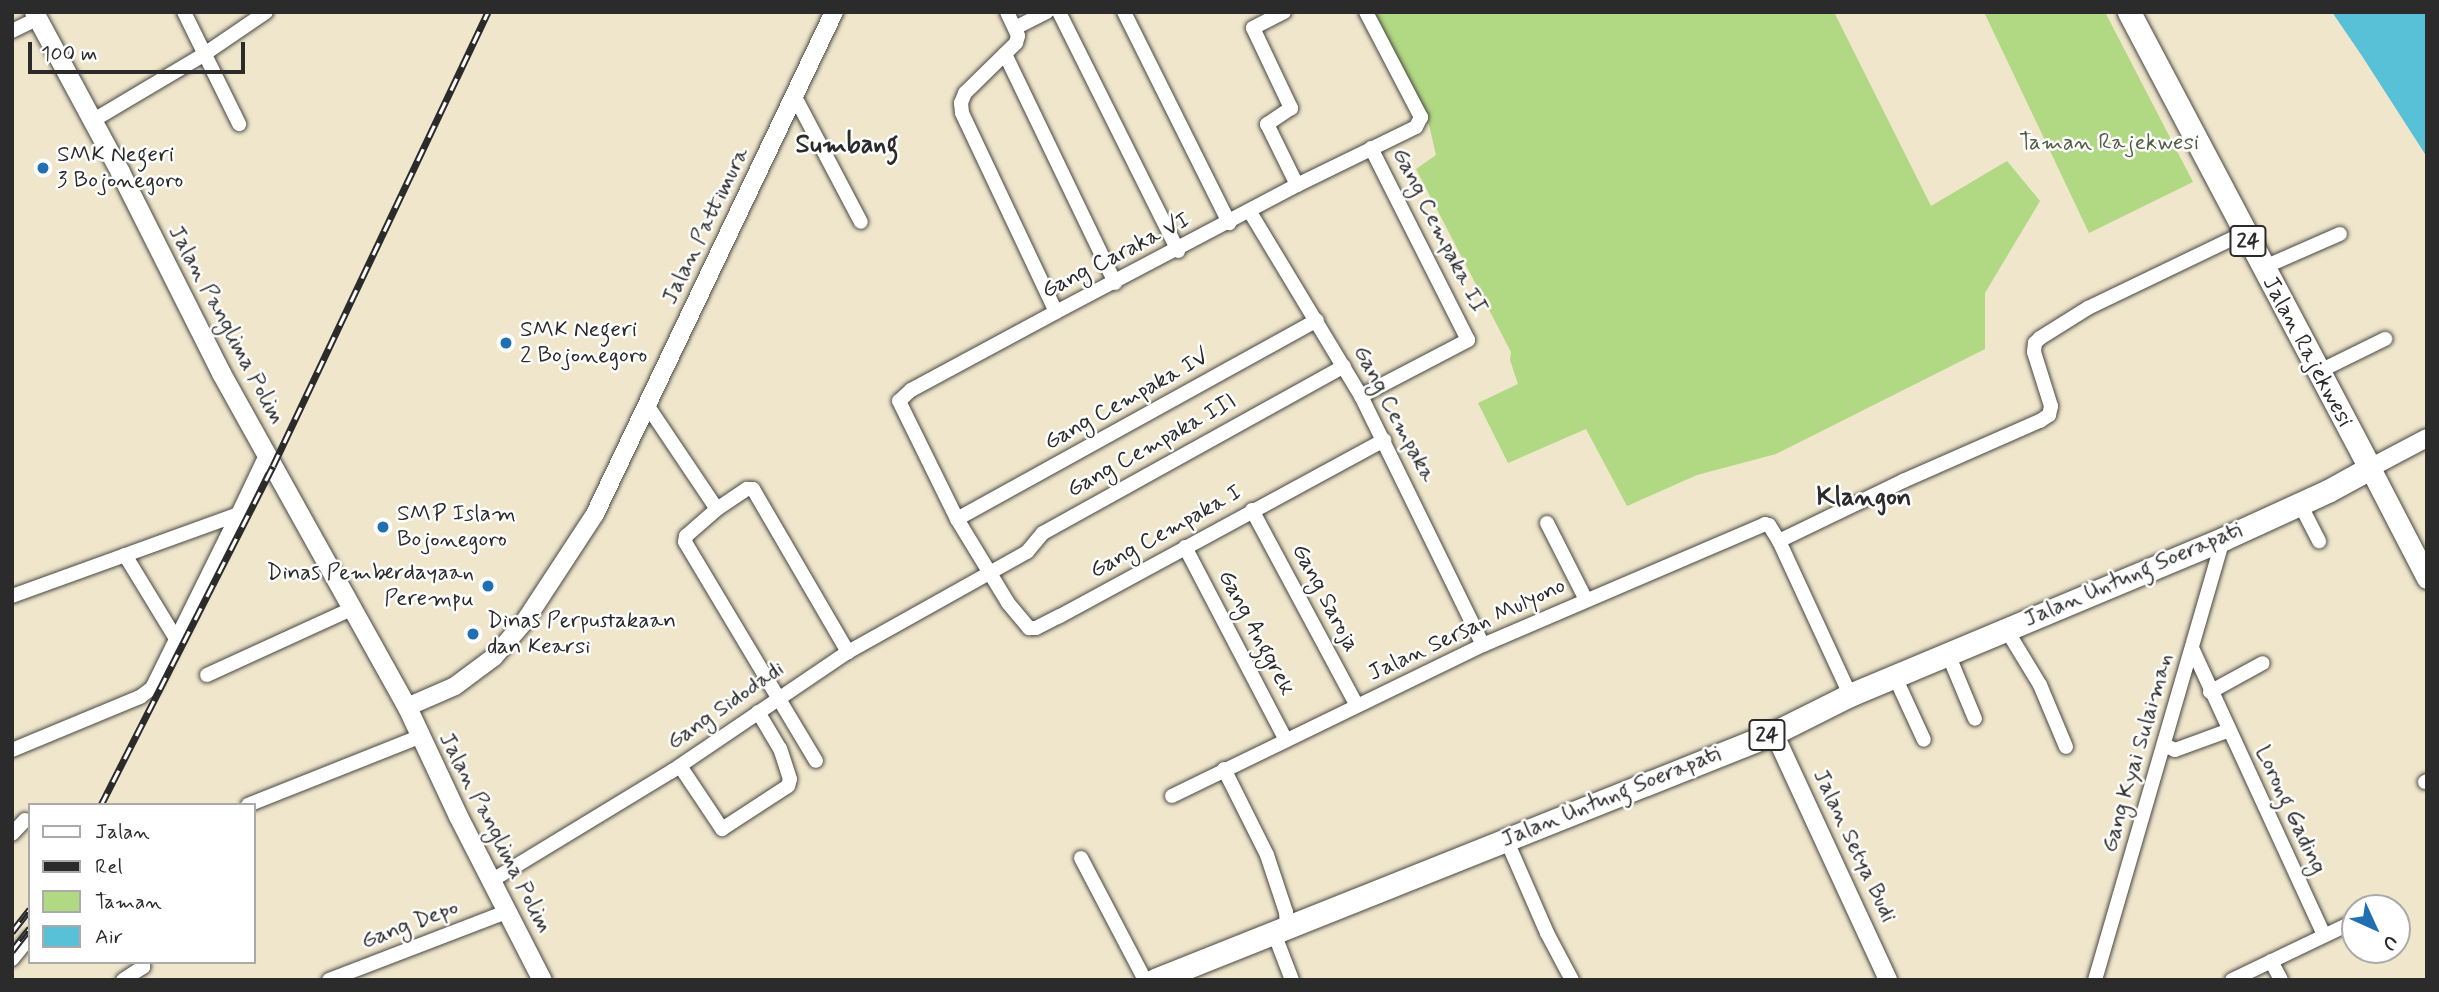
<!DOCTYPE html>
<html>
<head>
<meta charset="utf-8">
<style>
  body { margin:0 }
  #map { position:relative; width:2439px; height:992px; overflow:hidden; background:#efe6cb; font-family:Mynerve,sans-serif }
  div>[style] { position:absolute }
  .green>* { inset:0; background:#b1d882 }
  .water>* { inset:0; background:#59c1d7 }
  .roads { filter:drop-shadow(0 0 2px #484743) drop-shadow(0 0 2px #484743) }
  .minor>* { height:14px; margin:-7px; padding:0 7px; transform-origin:7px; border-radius:7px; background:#fff }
  .tertiary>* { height:18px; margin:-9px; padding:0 9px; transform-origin:9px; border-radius:9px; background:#fff }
  .secondary>* { height:19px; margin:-9.5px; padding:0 9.5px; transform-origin:9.5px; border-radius:9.5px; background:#fff }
  .primary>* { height:21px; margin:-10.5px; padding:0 10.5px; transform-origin:10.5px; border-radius:10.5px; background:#fff }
  .trunk>* { height:23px; margin:-11.5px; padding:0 11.5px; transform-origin:11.5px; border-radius:11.5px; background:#fff }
  .rail>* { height:7px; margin-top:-3.5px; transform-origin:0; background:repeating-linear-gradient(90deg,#fff 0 13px,#2b2b2b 0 26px); box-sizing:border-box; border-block:2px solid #2b2b2b }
  .dots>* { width:19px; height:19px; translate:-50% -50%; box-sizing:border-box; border:4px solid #fff; border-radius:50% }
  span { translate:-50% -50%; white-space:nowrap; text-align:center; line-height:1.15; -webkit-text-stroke:5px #fff; paint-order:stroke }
  .shield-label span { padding:2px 5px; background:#fff; border:2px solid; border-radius:5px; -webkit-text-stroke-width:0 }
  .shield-label { font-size:21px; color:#2b2b2b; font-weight:700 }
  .park-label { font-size:23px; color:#535f45 }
  .poi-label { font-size:23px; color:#2b2b2b }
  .left { translate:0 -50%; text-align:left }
  .right { translate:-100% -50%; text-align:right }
  .street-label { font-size:23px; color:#2b2b2b }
  .quarter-label { font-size:26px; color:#2b2b2b; font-weight:700 }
  .frame { position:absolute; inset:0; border:14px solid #2b2b2b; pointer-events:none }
  .legend { position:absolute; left:28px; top:803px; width:228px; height:161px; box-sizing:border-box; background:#fff; border:2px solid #aaa; margin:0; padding:9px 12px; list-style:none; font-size:21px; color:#2b2b2b }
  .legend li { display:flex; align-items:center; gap:14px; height:35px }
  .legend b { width:35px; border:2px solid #aaa }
  .north { position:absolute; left:2341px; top:894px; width:70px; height:70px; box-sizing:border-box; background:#fff; border:2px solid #aaa; border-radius:50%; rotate:135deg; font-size:19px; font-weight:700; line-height:28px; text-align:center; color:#2b2b2b }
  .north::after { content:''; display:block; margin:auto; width:24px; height:32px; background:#1f6fb2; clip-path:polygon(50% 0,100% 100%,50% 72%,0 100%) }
  .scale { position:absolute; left:28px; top:42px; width:217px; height:32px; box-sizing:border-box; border:4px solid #2b2b2b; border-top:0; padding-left:9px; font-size:21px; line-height:24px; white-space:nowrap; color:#2b2b2b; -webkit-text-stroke:5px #fff; paint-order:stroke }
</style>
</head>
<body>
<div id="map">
  <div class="green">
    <div style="clip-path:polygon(1371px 12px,1834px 12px,1931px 206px,2007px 161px,2040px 201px,1985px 293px,1985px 349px,1776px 454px,1697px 475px,1627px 506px,1586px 429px,1508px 463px,1478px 403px,1518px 384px,1510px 360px,1511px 352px,1416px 169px,1436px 155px,1429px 125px)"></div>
    <div style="clip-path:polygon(1984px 12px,2105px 12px,2193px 182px,2089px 233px)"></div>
  </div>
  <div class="water">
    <div style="clip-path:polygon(2332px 12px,2427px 12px,2427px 157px,2362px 56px)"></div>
  </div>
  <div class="roads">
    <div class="minor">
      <div style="left:184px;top:12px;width:125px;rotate:63.8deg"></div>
      <div style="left:1007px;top:12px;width:26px;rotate:65deg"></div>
      <div style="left:1018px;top:36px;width:7px;rotate:106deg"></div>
      <div style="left:1016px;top:43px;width:71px;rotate:135.6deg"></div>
      <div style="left:965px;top:93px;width:11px;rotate:112deg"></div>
      <div style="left:961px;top:103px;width:10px;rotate:84deg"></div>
      <div style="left:962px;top:113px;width:220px;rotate:64.7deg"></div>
      <div style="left:1059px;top:12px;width:267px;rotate:63.5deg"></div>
      <div style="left:1124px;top:12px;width:236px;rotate:63.5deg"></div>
      <div style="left:1284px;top:12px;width:35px;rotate:153deg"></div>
      <div style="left:1253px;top:28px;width:89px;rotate:64.6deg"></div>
      <div style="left:1291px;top:108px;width:29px;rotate:146deg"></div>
      <div style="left:1267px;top:124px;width:68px;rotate:63.8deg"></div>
      <div style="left:1366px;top:12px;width:119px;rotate:62.4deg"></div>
      <div style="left:1421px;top:117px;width:11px;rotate:117deg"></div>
      <div style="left:1416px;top:127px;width:132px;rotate:154deg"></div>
      <div style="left:1297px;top:185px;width:272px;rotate:152.2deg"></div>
      <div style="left:1056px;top:312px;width:165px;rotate:151.7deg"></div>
      <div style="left:911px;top:390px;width:16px;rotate:137deg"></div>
      <div style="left:899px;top:401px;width:131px;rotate:63.8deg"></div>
      <div style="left:957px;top:519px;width:98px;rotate:58.7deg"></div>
      <div style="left:1008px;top:603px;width:33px;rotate:50deg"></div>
      <div style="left:1029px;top:628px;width:7px"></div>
      <div style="left:1036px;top:628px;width:27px;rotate:-27deg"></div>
      <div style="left:1060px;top:616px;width:369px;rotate:-28.5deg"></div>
      <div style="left:1015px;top:28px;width:36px;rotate:-27deg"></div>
      <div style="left:12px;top:31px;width:28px;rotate:-26deg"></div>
      <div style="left:1005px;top:54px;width:254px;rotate:64.3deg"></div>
      <div style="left:795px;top:97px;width:141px;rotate:62.2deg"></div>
      <div style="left:92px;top:121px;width:129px;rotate:-30.7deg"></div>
      <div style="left:203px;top:55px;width:76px;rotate:-34.3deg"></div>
      <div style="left:1250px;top:212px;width:215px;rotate:58.9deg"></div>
      <div style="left:1361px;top:396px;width:277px;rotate:63.9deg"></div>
      <div style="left:2262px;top:268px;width:85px;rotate:-23.6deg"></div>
      <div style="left:2318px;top:372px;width:75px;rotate:-26.2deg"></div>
      <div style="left:1361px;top:396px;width:121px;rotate:-27.6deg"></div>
      <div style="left:1468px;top:340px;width:215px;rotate:-116.8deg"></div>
      <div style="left:647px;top:405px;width:125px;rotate:56.1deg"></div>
      <div style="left:717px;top:509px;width:41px;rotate:138.9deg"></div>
      <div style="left:686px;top:536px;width:6px;rotate:99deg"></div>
      <div style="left:685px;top:542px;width:255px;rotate:59.1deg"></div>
      <div style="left:2300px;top:504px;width:42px;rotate:62.8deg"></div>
      <div style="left:717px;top:509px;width:36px;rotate:-34deg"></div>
      <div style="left:747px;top:489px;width:6px"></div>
      <div style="left:753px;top:489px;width:189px;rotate:59.8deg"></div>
      <div style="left:1252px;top:510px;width:222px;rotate:61.8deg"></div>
      <div style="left:957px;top:519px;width:411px;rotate:-28.9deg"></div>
      <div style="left:1547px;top:523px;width:86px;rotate:63.1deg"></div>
      <div style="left:1779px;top:541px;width:138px;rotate:-25.8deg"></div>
      <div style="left:1903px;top:481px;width:150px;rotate:-23.7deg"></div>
      <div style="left:2040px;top:421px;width:11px;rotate:-34deg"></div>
      <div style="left:2049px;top:415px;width:9px;rotate:-77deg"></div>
      <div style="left:2051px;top:406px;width:57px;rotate:-107.5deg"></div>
      <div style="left:2034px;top:352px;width:9px;rotate:-84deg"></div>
      <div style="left:2035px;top:343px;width:7px;rotate:-45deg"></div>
      <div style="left:2040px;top:338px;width:57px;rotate:-32deg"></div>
      <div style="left:2088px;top:308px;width:173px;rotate:-25.7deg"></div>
      <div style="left:1185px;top:547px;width:218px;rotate:62.4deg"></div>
      <div style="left:125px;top:555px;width:98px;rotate:58.7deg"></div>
      <div style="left:12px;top:596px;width:240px;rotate:-19.9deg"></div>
      <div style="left:238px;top:514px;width:65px;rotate:-64.6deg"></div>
      <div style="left:2006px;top:629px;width:66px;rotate:58.7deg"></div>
      <div style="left:2040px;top:685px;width:67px;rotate:67.2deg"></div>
      <div style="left:2192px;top:648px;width:316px;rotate:65.3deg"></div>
      <div style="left:1948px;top:654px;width:70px;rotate:67.4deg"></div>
      <div style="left:207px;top:675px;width:158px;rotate:-24.6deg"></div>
      <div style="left:1895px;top:677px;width:69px;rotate:65.3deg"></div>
      <div style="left:2210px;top:692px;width:60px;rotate:-28.7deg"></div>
      <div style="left:2165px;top:745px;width:11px;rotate:27deg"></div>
      <div style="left:2175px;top:750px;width:55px;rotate:-20.1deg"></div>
      <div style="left:12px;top:750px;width:139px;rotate:-22.5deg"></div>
      <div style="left:140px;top:697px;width:15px;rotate:-37deg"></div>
      <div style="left:152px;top:688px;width:194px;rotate:-63.7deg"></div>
      <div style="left:680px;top:766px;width:76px;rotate:56.3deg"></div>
      <div style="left:722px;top:829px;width:79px;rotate:-33.1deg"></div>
      <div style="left:788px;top:786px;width:7px;rotate:-74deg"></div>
      <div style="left:790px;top:779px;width:32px;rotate:-108deg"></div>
      <div style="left:780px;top:749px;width:43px;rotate:-120.7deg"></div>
      <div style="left:1224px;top:769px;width:96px;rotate:63.4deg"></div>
      <div style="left:1267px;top:855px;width:60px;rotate:71.6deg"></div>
      <div style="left:1286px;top:912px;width:15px;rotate:86deg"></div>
      <div style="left:2425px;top:782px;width:2px;rotate:-27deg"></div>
      <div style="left:1172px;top:796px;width:346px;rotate:-25.9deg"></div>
      <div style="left:1483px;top:645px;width:307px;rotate:-23.2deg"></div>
      <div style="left:1765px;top:524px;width:4px;rotate:14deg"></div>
      <div style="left:1769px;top:525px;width:19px;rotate:58deg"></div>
      <div style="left:1779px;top:541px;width:170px;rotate:65.2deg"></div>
      <div style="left:248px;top:805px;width:184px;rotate:-21.7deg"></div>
      <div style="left:12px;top:834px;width:19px;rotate:-47deg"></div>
      <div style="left:1506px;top:839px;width:103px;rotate:66.4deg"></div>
      <div style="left:1547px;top:933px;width:53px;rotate:62deg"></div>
      <div style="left:1081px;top:858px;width:138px;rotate:62.3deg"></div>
      <div style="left:491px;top:881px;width:212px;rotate:-31.3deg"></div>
      <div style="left:672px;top:771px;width:212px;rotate:-34.1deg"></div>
      <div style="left:848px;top:652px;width:205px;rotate:-29.2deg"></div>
      <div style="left:1027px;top:552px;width:25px;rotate:-50deg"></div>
      <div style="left:1043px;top:533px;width:344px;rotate:-29deg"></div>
      <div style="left:1274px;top:933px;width:50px;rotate:69deg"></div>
      <div style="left:12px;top:959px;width:28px;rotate:-51deg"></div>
      <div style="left:2271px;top:961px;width:21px;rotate:62deg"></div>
      <div style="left:123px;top:980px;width:24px;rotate:-33deg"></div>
      <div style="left:143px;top:967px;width:5px;rotate:-90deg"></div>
      <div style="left:329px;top:980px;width:190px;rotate:-21deg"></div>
      <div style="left:2095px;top:980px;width:459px;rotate:-73.8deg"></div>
      <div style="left:2232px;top:980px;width:136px;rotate:-25.6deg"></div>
    </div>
    <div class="tertiary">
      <div style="left:2370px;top:468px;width:64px;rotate:-27.8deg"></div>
      <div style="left:407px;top:707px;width:52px;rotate:-23.6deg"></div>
      <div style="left:455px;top:686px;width:49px;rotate:-36.6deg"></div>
      <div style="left:494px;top:657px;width:48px;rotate:-49.3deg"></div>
      <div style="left:525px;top:621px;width:128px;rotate:-56.8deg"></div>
      <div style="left:595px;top:514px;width:556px;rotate:-64.54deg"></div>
      <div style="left:1774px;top:733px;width:272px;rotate:65.2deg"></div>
    </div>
    <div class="secondary">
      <div style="left:34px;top:12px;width:182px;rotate:61.7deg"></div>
      <div style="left:120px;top:172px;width:225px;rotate:63.3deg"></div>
      <div style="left:221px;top:373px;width:382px;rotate:60.9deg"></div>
      <div style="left:407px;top:707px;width:120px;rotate:64.9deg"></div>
      <div style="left:458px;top:816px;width:184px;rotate:62.9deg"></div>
    </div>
    <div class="primary">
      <div style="left:2370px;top:468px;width:124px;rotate:62.6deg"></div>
    </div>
    <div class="trunk">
      <div style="left:1155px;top:980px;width:666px;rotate:-21.75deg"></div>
      <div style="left:1774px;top:733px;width:85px;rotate:-26.6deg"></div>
      <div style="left:1850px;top:695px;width:404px;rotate:-22.7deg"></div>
      <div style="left:2223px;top:539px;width:115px;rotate:-24.6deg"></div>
      <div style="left:2328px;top:491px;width:48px;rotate:-28.7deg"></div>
      <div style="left:2370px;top:468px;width:516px;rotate:-117.86deg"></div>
    </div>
  </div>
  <div class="rail">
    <div style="left:101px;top:805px;width:380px;rotate:-63.1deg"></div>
    <div style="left:273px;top:466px;width:502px;rotate:-64.66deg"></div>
    <div style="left:12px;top:932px;width:29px;rotate:-52deg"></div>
    <div style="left:12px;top:951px;width:29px;rotate:-52deg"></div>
  </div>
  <div class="dots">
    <div style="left:43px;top:168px;background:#1f6fb2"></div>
    <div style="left:506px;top:343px;background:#1f6fb2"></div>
    <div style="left:383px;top:527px;background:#1f6fb2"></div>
    <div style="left:488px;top:586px;background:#1f6fb2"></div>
    <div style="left:473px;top:634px;background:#1f6fb2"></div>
  </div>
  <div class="shield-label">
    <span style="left:2248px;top:241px">24</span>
    <span style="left:1767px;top:735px">24</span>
  </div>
  <div class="park-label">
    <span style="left:2109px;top:143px">Taman Rajekwesi</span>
  </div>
  <div class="poi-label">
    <span class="left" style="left:57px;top:168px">SMK Negeri<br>3 Bojonegoro</span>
    <span class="left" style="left:520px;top:343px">SMK Negeri<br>2 Bojonegoro</span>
    <span class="left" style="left:397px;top:527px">SMP Islam<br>Bojonegoro</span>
    <span class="right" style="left:474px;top:586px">Dinas Pemberdayaan<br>Perempu</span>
    <span class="left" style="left:487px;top:634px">Dinas Perpustakaan<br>dan Kearsi</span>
  </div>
  <div class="street-label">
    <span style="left:706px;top:226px;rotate:-64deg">Jalan Pattimura</span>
    <span style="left:1439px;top:231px;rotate:63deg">Gang Cempaka II</span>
    <span style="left:1116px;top:256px;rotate:-27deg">Gang Caraka VI</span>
    <span style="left:226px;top:325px;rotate:62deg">Jalan Panglima Polim</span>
    <span style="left:2307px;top:352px;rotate:62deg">Jalan Rajekwesi</span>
    <span style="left:1127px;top:400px;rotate:-29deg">Gang Cempaka IV</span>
    <span style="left:1394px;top:414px;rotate:62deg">Gang Cempaka</span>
    <span style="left:1152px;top:446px;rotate:-29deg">Gang Cempaka III</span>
    <span style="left:1166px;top:532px;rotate:-29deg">Gang Cempaka I</span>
    <span style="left:2133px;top:575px;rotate:-23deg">Jalan Untung Soerapati</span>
    <span style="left:1325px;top:598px;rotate:62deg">Gang Saroja</span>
    <span style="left:1467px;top:630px;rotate:-25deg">Jalan Sersan Mulyono</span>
    <span style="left:1256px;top:633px;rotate:62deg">Gang Anggrek</span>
    <span style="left:726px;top:706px;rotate:-35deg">Gang Sidodadi</span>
    <span style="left:2138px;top:753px;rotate:-74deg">Gang Kyai Sulaiman</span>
    <span style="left:1611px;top:797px;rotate:-22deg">Jalan Untung Soerapati</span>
    <span style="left:2290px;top:810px;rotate:65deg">Lorong Gading</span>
    <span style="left:495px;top:833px;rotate:63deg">Jalan Panglima Polim</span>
    <span style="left:1854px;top:846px;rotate:65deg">Jalan Setya Budi</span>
    <span style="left:410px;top:925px;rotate:-21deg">Gang Depo</span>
  </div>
  <div class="quarter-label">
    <span style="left:847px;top:146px">Sumbang</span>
    <span style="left:1864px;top:499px">Klangon</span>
  </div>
  <div class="frame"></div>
  <ul class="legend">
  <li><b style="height:9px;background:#fff"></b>Jalan</li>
  <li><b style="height:9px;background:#2b2b2b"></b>Rel</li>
  <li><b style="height:19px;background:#b1d882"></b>Taman</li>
  <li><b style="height:19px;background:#59c1d7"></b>Air</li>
  </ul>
  <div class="north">U</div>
  <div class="scale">100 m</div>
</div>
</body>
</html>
